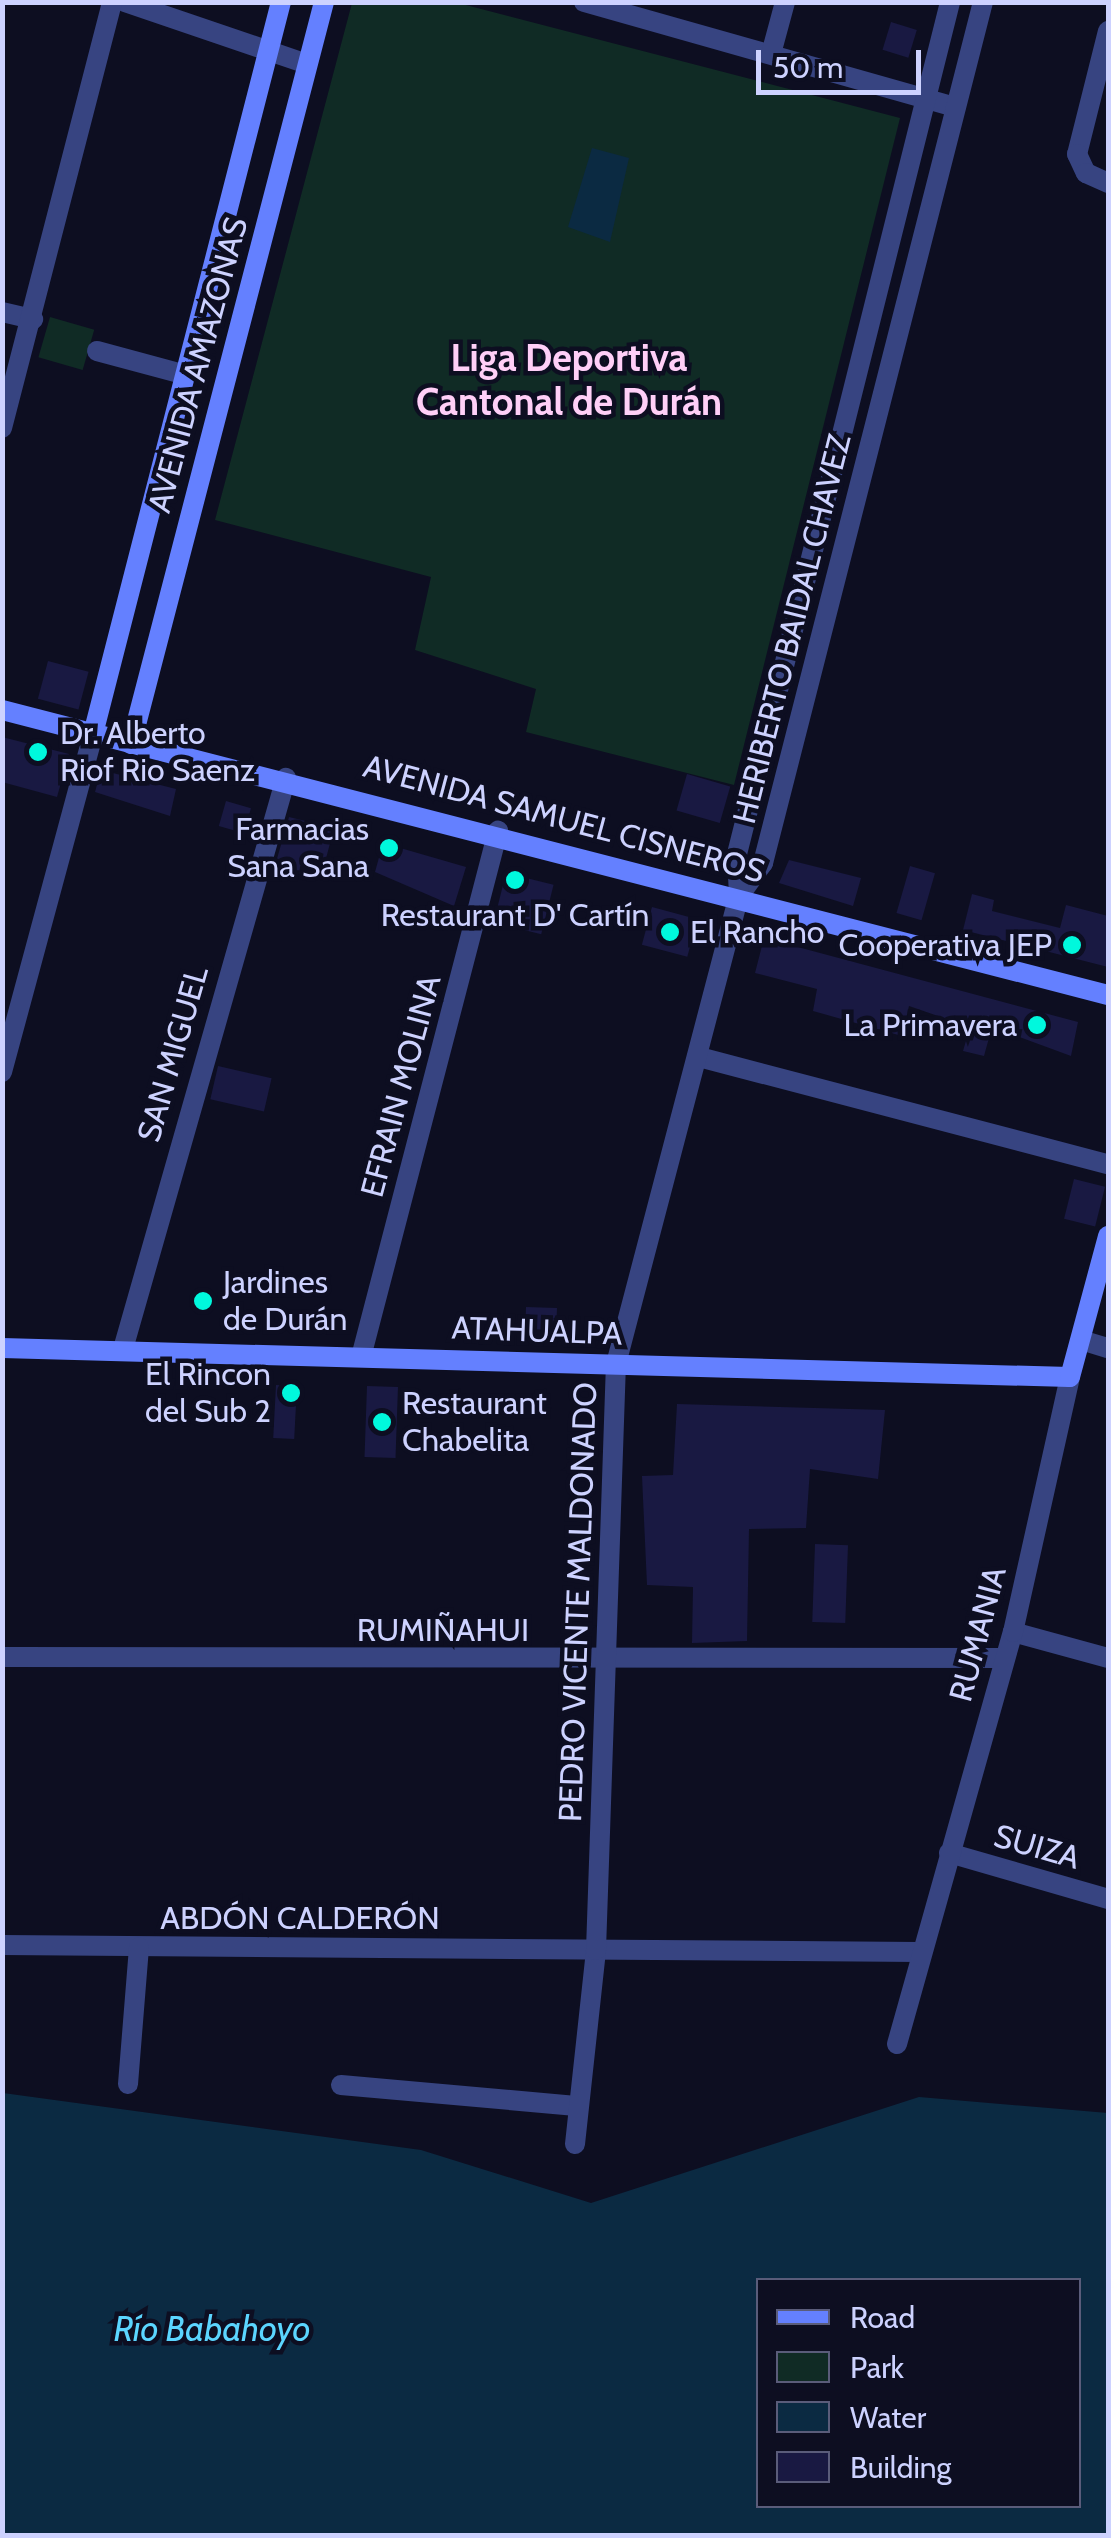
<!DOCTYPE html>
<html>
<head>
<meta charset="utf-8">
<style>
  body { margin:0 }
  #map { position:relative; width:1111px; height:2538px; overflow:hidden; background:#0d0e21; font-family:Cabin,sans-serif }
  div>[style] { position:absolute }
  .green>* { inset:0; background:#102b25; transform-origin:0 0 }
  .water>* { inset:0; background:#0b2a42 }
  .building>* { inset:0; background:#191942; transform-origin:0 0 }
  .street>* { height:20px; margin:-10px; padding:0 10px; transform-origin:10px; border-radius:10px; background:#374481 }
  .secondary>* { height:20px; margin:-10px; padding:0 10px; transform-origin:10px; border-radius:10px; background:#6480ff }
  .dots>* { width:28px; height:28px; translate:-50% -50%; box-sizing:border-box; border:5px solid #0d0e21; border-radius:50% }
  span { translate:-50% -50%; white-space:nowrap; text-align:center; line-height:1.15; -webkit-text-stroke:9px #0d0e21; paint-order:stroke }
  .street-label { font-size:32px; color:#cdd2ff }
  .poi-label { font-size:32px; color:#cdd2ff }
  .left { translate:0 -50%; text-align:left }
  .right { translate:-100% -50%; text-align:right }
  .water-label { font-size:35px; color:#5bd5ff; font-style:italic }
  .quarter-label { font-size:38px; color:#ffcff7; font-weight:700 }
  .frame { position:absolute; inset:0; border:5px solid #cdd2ff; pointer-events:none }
  .legend { position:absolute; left:756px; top:2278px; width:325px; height:230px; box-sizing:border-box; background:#0d0e21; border:2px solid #5a5c7a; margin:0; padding:12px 18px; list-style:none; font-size:30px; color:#cdd2ff }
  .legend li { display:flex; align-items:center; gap:20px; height:50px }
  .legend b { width:50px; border:2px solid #5a5c7a }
  .scale { position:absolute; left:756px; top:50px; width:165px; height:45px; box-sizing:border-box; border:5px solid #cdd2ff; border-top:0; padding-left:12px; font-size:30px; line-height:35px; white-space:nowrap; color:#cdd2ff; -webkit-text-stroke:8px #0d0e21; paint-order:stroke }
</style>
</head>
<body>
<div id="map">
  <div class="green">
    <div style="clip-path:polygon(352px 3px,458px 3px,900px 118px,734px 785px,526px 732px,536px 689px,415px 650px,431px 577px,215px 520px)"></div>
    <div style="left:50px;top:317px;width:46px;height:42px;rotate:16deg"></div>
  </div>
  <div class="water">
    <div style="clip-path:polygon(592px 148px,629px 158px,610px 242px,568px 227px)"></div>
    <div style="clip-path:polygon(evenodd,3px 2093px,421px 2150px,591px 2203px,919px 2097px,1108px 2113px,1108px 2535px,3px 2535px,3px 2093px,758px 2280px,1078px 2280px,1078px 2506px,758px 2506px,758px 2280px)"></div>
  </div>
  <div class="building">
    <div style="left:891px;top:22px;width:27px;height:29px;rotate:17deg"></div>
    <div style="left:48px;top:661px;width:42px;height:39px;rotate:15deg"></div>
    <div style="clip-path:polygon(2px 737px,69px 754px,57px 797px,2px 782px)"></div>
    <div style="clip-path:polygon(101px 770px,176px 789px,170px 816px,95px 792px)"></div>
    <div style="left:687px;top:774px;width:45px;height:38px;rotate:16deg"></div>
    <div style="left:226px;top:801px;width:26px;height:26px;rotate:16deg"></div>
    <div style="clip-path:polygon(289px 817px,334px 828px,323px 870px,314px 868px,311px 879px,274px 869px)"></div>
    <div style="clip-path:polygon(383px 843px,466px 867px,454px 906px,375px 872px)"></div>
    <div style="clip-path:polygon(789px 860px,861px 878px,853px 906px,779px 883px)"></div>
    <div style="left:910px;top:866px;width:26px;height:49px;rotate:16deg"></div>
    <div style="left:506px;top:873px;width:49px;height:51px;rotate:14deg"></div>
    <div style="clip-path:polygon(972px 894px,994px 900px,992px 911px,1060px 928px,1066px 905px,1108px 916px,1108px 967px,963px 930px)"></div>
    <div style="left:652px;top:907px;width:47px;height:39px;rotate:15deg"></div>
    <div style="clip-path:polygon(764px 938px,1078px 1022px,1071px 1056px,992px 1027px,984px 1056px,963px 1051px,970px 1027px,909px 1006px,902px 1036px,813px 1011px,817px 989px,755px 973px)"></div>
    <div style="left:218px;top:1066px;width:55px;height:34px;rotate:13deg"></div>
    <div style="left:1074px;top:1179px;width:32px;height:41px;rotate:14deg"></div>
    <div style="left:526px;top:1307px;width:31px;height:22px;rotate:2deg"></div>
    <div style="left:276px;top:1385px;width:21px;height:53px;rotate:3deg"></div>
    <div style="left:367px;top:1386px;width:31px;height:71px;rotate:2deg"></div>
    <div style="clip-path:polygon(677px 1404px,885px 1410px,878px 1479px,810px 1469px,806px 1528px,749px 1529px,747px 1641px,692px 1643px,693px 1587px,647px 1585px,642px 1476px,673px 1475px)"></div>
    <div style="left:815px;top:1544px;width:33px;height:78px;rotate:2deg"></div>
  </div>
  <div class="street">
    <div style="left:125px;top:2px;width:192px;rotate:18.8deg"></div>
    <div style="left:584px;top:2px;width:386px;rotate:15.8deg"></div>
    <div style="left:1108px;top:31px;width:127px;rotate:104.1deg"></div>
    <div style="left:1077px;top:154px;width:21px;rotate:65deg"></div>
    <div style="left:1086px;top:173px;width:24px;rotate:24deg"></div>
    <div style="left:771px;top:54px;width:54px;rotate:-74.9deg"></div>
    <div style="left:2px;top:312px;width:32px;rotate:13deg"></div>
    <div style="left:97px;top:351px;width:89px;rotate:15deg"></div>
    <div style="left:2px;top:428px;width:440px;rotate:-75.5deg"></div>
    <div style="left:739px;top:896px;width:41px;rotate:-54deg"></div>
    <div style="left:763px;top:863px;width:889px;rotate:-75.67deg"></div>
    <div style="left:699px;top:1057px;width:423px;rotate:14.7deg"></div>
    <div style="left:2px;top:1072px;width:350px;rotate:-74.9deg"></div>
    <div style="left:1081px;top:1340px;width:28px;rotate:17deg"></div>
    <div style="left:123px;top:1349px;width:594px;rotate:-74.07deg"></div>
    <div style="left:361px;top:1357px;width:544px;rotate:-75.4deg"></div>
    <div style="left:1013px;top:1632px;width:98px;rotate:15.3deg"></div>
    <div style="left:2px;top:1657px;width:1000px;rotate:0.06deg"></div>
    <div style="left:949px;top:1853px;width:166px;rotate:16.1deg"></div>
    <div style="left:2px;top:1945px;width:917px;rotate:0.44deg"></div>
    <div style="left:897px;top:2044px;width:428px;rotate:-74.3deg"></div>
    <div style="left:1013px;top:1632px;width:261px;rotate:-77.4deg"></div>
    <div style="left:128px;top:2084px;width:137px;rotate:-85.4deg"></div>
    <div style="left:341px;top:2085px;width:236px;rotate:5.1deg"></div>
    <div style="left:575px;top:2144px;width:195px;rotate:-83.8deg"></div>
    <div style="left:596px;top:1950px;width:586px;rotate:-88.05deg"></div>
    <div style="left:616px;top:1364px;width:484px;rotate:-75.3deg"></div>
    <div style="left:739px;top:896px;width:42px;rotate:-92.7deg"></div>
    <div style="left:737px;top:854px;width:878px;rotate:-75.96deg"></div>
  </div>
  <div class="secondary">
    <div style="left:2px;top:710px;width:1142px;rotate:14.45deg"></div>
    <div style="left:93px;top:734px;width:756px;rotate:-75.6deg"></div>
    <div style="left:131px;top:744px;width:767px;rotate:-75.42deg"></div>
    <div style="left:2px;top:1348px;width:1068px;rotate:1.56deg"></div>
    <div style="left:1070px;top:1377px;width:146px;rotate:-74.9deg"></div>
  </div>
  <div class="dots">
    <div style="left:38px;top:752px;background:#00f8dd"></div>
    <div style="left:389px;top:848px;background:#00f8dd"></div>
    <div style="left:515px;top:880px;background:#00f8dd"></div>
    <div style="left:670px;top:932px;background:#00f8dd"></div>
    <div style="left:1072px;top:945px;background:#00f8dd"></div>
    <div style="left:1037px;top:1025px;background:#00f8dd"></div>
    <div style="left:203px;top:1301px;background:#00f8dd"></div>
    <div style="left:291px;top:1393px;background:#00f8dd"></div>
    <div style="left:382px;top:1422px;background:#00f8dd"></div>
  </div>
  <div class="street-label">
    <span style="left:198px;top:365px;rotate:-75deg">AVENIDA AMAZONAS</span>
    <span style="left:792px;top:629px;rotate:-76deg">HERIBERTO BAIDAL CHAVEZ</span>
    <span style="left:564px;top:819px;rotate:15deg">AVENIDA SAMUEL CISNEROS</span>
    <span style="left:173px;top:1054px;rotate:-74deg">SAN MIGUEL</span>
    <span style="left:401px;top:1086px;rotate:-75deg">EFRAIN MOLINA</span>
    <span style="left:537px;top:1331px;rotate:2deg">ATAHUALPA</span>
    <span style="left:578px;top:1602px;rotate:-88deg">PEDRO VICENTE MALDONADO</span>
    <span style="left:443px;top:1630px">RUMIÑAHUI</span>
    <span style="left:978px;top:1634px;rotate:-75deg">RUMANIA</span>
    <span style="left:1037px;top:1847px;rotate:16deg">SUIZA</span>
    <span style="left:300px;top:1918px">ABDÓN CALDERÓN</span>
  </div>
  <div class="poi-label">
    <span class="left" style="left:60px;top:752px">Dr. Alberto<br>Riof Rio Saenz</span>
    <span class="right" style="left:369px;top:848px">Farmacias<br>Sana Sana</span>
    <span style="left:515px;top:915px">Restaurant D' Cartín</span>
    <span class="left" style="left:690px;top:932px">El Rancho</span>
    <span class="right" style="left:1052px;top:945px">Cooperativa JEP</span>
    <span class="right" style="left:1017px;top:1025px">La Primavera</span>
    <span class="left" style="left:223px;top:1301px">Jardines<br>de Durán</span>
    <span class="right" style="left:271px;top:1393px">El Rincon<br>del Sub 2</span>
    <span class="left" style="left:402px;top:1422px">Restaurant<br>Chabelita</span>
  </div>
  <div class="water-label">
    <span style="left:212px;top:2329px">Río Babahoyo</span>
  </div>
  <div class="quarter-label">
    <span style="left:569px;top:380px">Liga Deportiva<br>Cantonal de Durán</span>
  </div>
  <div class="frame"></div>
  <ul class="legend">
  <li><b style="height:12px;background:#6480ff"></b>Road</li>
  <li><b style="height:28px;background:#102b25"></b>Park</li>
  <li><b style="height:28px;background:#0b2a42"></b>Water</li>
  <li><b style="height:28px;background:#191942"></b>Building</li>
  </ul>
  <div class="scale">50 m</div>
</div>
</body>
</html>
